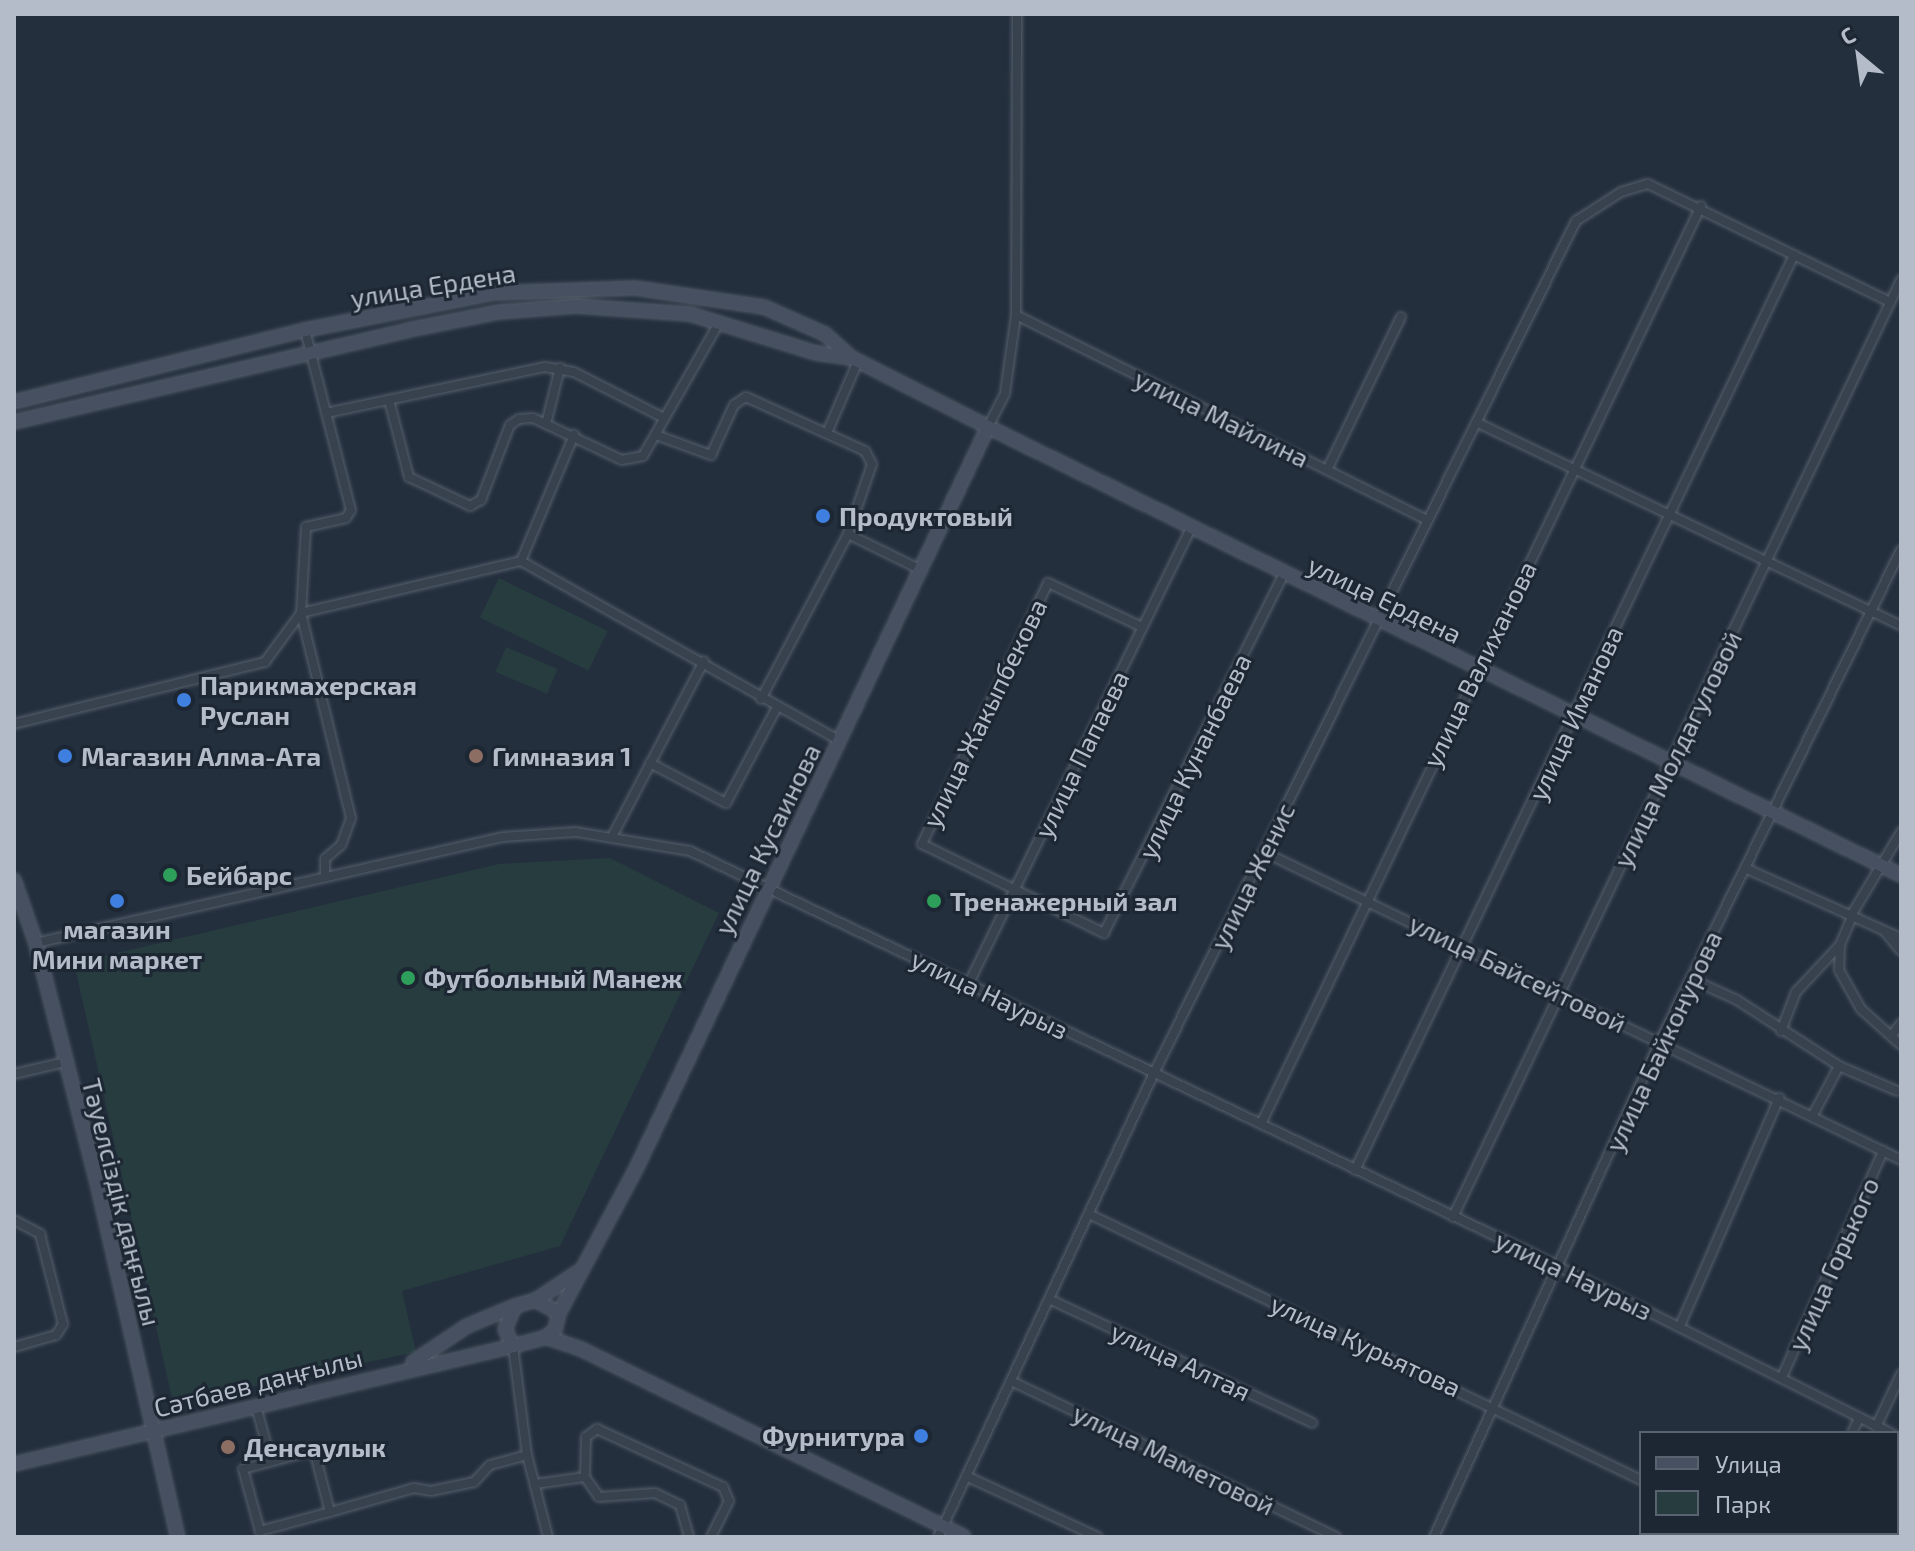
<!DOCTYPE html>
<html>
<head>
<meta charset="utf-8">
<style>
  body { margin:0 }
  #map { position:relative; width:1915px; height:1551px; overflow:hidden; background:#242f3e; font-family:"Exo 2",sans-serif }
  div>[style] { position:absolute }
  .green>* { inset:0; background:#263c3f; transform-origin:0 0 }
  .roads { filter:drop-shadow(0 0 2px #565f6c) drop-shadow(0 0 2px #565f6c) }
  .street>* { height:8px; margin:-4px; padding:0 4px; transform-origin:4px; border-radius:4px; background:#38414e }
  .secondary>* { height:12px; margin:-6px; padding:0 6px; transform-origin:6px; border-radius:6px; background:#465061 }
  .dots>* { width:22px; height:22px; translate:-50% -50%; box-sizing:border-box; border:4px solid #1d2633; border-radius:50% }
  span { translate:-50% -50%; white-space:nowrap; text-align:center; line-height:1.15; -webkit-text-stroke:6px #1d2633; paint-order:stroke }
  .street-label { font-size:26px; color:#b4bcc9 }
  .poi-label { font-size:26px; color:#b4bcc9; font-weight:700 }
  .left { translate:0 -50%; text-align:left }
  .right { translate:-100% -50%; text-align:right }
  .frame { position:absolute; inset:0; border:16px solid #b4bcc9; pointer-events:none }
  .legend { position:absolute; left:1639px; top:1431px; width:260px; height:104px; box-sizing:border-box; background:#1d2633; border:2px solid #59626f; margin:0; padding:10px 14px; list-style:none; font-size:24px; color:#b4bcc9 }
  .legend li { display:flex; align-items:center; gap:16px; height:40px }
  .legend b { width:40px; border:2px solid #59626f }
  .north { position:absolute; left:1819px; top:16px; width:80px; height:80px; -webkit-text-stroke:6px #1d2633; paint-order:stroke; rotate:331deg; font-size:22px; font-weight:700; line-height:32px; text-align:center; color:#b4bcc9 }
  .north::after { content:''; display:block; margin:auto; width:28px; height:36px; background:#b4bcc9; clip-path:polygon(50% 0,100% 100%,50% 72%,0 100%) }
</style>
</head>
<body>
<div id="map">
  <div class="green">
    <div style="left:499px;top:578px;width:121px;height:44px;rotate:26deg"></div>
    <div style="left:506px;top:647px;width:56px;height:27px;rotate:23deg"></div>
    <div style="clip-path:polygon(610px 858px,719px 913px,560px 1246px,402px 1291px,416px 1352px,173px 1403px,74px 963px,499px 864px)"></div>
  </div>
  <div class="roads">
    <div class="street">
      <div style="left:1016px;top:315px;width:460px;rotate:26.5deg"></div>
      <div style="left:305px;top:330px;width:186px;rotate:75.7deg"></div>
      <div style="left:351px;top:510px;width:9px;rotate:122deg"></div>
      <div style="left:346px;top:518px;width:41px;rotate:167.3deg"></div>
      <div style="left:306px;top:527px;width:86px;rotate:93.3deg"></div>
      <div style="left:301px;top:613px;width:211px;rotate:76.3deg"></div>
      <div style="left:351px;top:818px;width:29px;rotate:110deg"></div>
      <div style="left:341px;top:845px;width:21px;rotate:139deg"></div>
      <div style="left:325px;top:859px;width:16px;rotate:90deg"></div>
      <div style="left:389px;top:400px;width:80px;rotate:75.4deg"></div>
      <div style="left:409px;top:477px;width:68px;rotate:25.4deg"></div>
      <div style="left:470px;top:506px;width:13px;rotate:-29deg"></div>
      <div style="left:481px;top:500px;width:80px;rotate:-68.9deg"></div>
      <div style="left:510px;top:425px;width:11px;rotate:-34deg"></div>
      <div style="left:519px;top:419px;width:14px;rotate:-4deg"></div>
      <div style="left:533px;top:418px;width:98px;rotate:25.3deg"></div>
      <div style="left:622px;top:460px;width:21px;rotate:-11deg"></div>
      <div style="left:643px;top:456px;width:155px;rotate:-60.3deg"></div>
      <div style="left:326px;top:413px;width:224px;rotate:-11.9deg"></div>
      <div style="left:545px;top:367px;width:29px;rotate:10deg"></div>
      <div style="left:574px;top:372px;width:101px;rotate:27.1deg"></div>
      <div style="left:1476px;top:422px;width:471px;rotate:25.6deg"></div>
      <div style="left:546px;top:424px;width:58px;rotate:-76deg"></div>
      <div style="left:988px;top:427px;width:38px;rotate:-63deg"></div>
      <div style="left:1005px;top:393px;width:79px;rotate:-82deg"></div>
      <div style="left:1016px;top:315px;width:301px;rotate:-89.8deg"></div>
      <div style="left:827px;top:433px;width:78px;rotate:-66.7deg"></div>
      <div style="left:656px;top:435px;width:59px;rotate:20deg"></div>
      <div style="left:711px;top:455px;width:55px;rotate:-65.3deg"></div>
      <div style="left:734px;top:405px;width:14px;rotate:-34deg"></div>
      <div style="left:746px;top:397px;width:131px;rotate:24.4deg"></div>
      <div style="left:865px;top:451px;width:15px;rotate:62deg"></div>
      <div style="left:872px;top:464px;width:74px;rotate:108.9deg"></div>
      <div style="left:848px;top:534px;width:77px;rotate:26.2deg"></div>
      <div style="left:1327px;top:470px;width:170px;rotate:-64.2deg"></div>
      <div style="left:521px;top:561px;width:137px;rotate:-67.2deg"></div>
      <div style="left:1142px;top:627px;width:104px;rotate:-154.9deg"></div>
      <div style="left:1048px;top:583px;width:290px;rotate:115.8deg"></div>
      <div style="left:922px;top:844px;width:203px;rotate:26.1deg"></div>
      <div style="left:1104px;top:933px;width:400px;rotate:-63.4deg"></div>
      <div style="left:761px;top:699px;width:187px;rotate:-62.2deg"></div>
      <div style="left:14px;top:724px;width:259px;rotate:-13.9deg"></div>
      <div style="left:265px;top:662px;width:61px;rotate:-53.7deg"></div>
      <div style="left:301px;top:613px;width:226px;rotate:-13.3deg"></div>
      <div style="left:521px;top:561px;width:365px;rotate:29.4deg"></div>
      <div style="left:650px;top:763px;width:86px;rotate:27.8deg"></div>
      <div style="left:726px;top:803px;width:106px;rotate:-62deg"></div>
      <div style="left:613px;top:835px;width:196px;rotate:-62.4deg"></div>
      <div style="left:1264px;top:852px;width:708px;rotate:25.8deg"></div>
      <div style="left:1745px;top:868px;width:171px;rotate:24.2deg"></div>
      <div style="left:1852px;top:914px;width:96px;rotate:-59.1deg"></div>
      <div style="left:1886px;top:933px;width:23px;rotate:50deg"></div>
      <div style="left:36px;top:943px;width:478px;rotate:-12.8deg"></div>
      <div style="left:502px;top:837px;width:74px;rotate:-3.9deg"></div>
      <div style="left:576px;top:832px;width:116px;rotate:9.5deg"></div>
      <div style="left:690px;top:851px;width:934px;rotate:25.55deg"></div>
      <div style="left:1533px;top:1254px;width:399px;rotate:26.6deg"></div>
      <div style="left:1840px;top:945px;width:25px;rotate:92deg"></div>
      <div style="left:1839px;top:970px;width:45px;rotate:60.6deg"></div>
      <div style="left:1861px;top:1009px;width:54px;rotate:42deg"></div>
      <div style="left:1691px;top:979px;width:51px;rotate:24.5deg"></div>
      <div style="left:1737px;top:1000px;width:121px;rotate:32.9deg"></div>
      <div style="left:1839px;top:1066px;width:63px;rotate:23.3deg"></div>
      <div style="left:970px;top:981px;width:504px;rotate:-63.99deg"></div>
      <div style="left:1781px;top:1031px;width:42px;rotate:-69deg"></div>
      <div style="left:1796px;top:992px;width:64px;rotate:-46.9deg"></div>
      <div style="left:1840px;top:945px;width:33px;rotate:-67deg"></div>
      <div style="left:1891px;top:1036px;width:16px;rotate:-52deg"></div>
      <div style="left:14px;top:1074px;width:52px;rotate:-13.2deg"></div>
      <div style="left:1813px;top:1115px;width:55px;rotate:-62deg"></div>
      <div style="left:1261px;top:1124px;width:1018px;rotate:-64.39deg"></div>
      <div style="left:1355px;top:1170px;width:1015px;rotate:-64.37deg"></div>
      <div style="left:1089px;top:1214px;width:613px;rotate:25.73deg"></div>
      <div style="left:1453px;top:1217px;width:1039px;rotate:-64.45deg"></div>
      <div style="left:14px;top:1220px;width:30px;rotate:28deg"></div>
      <div style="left:40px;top:1234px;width:93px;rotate:75.7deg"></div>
      <div style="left:63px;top:1324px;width:13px;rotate:122deg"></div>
      <div style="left:56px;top:1335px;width:44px;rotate:164.1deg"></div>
      <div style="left:1049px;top:1299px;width:291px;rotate:25.2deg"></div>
      <div style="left:1680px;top:1326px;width:249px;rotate:-66.5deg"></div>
      <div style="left:513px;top:1346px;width:110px;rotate:82.7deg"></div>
      <div style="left:527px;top:1455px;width:85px;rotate:75.6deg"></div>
      <div style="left:1782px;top:1377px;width:248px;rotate:-65.9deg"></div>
      <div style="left:1011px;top:1381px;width:361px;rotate:25.6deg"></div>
      <div style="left:256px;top:1406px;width:57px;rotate:74.7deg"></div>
      <div style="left:1876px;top:1427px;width:59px;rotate:-64.7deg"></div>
      <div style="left:1852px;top:1433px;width:17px;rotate:-65deg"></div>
      <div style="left:1897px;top:1436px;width:4px;rotate:27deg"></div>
      <div style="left:314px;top:1450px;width:64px;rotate:75.5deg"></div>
      <div style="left:330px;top:1512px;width:73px;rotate:164.8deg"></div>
      <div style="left:260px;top:1531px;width:64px;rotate:-105.3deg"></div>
      <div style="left:243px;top:1469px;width:73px;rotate:-15deg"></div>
      <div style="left:966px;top:1476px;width:145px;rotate:24.8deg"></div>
      <div style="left:585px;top:1477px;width:24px;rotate:55deg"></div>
      <div style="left:599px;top:1497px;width:56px;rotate:-4.1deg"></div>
      <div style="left:655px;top:1493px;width:28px;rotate:26deg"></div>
      <div style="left:680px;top:1505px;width:33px;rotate:74deg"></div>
      <div style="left:535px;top:1484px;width:50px;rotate:-8deg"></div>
      <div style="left:585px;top:1477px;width:40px;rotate:-88.6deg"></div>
      <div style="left:586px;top:1437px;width:14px;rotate:-36deg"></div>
      <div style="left:597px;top:1429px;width:139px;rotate:24.7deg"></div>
      <div style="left:723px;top:1487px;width:15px;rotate:67deg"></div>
      <div style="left:729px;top:1501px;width:40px;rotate:116.6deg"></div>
      <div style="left:330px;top:1512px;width:87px;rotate:-15.9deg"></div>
      <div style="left:414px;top:1488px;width:17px;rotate:10deg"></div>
      <div style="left:431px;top:1491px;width:44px;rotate:-11.8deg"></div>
      <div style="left:474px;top:1482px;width:23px;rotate:-47deg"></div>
      <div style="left:490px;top:1465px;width:38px;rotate:-15deg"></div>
      <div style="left:1753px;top:1533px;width:9px;rotate:27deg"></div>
      <div style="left:938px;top:1537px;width:514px;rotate:-65.03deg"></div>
      <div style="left:1155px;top:1071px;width:949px;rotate:-63.65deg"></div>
      <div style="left:1576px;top:221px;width:54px;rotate:-32.8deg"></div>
      <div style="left:1621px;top:192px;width:28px;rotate:-17deg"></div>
      <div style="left:1648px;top:184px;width:269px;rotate:26deg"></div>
      <div style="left:1434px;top:1537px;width:545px;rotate:-65.5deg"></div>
      <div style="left:1660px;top:1041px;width:547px;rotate:-63.86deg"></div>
      <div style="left:1802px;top:1537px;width:4px;rotate:-63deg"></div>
    </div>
    <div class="secondary">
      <div style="left:14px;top:402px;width:300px;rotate:-13.9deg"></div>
      <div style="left:305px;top:330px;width:193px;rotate:-11.1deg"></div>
      <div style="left:494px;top:293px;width:141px;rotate:-2deg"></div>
      <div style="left:635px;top:288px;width:130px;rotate:8.4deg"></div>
      <div style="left:764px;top:307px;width:67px;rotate:23.9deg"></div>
      <div style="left:825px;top:334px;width:36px;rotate:42deg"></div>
      <div style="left:852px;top:358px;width:153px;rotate:26.9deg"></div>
      <div style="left:988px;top:427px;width:1017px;rotate:26.14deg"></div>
      <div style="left:14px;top:422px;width:405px;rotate:-13.1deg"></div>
      <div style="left:408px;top:330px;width:93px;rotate:-11.2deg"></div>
      <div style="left:499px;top:312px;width:77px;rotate:-4.5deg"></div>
      <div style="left:576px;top:306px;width:114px;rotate:4deg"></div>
      <div style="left:690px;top:314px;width:132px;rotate:17.2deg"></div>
      <div style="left:816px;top:353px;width:36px;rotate:8deg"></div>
      <div style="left:14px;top:880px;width:67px;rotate:70.8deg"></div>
      <div style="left:36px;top:943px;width:260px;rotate:75.7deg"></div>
      <div style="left:100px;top:1195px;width:351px;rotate:77.2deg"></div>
      <div style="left:536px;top:1300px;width:50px;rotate:-33.7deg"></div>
      <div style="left:559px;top:1313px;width:163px;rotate:-61.9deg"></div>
      <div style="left:636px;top:1169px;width:821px;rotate:-64.62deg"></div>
      <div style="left:546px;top:1337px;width:11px;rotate:-38deg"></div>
      <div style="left:555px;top:1330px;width:17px;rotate:-77deg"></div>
      <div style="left:559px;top:1313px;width:26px;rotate:-151deg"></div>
      <div style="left:536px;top:1300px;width:22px;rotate:164deg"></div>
      <div style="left:515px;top:1306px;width:25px;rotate:113deg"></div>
      <div style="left:505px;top:1329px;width:19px;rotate:65deg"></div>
      <div style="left:513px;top:1346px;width:34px;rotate:-15deg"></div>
      <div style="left:546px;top:1337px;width:39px;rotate:19deg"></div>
      <div style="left:583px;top:1350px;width:424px;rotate:26.1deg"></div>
      <div style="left:413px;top:1362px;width:65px;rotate:-33.7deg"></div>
      <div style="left:467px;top:1326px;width:52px;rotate:-22.6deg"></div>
      <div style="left:14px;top:1464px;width:513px;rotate:-13.3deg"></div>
    </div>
  </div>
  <div class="dots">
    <div style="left:823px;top:516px;background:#3f7fe0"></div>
    <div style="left:184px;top:700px;background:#3f7fe0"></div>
    <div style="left:65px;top:756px;background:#3f7fe0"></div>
    <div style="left:476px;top:756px;background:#8d6e63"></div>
    <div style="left:170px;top:875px;background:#2e9e5b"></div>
    <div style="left:117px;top:901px;background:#3f7fe0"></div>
    <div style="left:934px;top:901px;background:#2e9e5b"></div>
    <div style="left:408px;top:978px;background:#2e9e5b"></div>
    <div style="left:921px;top:1436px;background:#3f7fe0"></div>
    <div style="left:228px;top:1447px;background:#8d6e63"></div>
  </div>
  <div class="street-label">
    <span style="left:433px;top:285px;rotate:-9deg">улица Ердена</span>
    <span style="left:1222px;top:418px;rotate:26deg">улица Майлина</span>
    <span style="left:1385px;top:599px;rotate:26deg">улица Ердена</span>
    <span style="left:1479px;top:664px;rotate:-64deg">улица Валиханова</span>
    <span style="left:984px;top:713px;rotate:-64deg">улица Жакыпбекова</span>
    <span style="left:1575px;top:713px;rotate:-65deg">улица Иманова</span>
    <span style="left:1677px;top:749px;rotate:-64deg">улица Молдагуловой</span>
    <span style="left:1081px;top:754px;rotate:-64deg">улица Папаева</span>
    <span style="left:1194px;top:756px;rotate:-64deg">улица Кунанбаева</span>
    <span style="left:767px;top:839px;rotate:-64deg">улица Кусаинова</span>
    <span style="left:1252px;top:876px;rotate:-64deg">улица Женис</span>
    <span style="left:1518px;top:973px;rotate:26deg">улица Байсейтовой</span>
    <span style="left:990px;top:994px;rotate:26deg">улица Наурыз</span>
    <span style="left:1663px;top:1041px;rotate:-65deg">улица Байконурова</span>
    <span style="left:122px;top:1202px;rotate:76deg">Тәуелсіздік даңғылы</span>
    <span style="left:1833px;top:1264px;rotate:-66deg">улица Горького</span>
    <span style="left:1574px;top:1275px;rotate:26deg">улица Наурыз</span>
    <span style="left:1366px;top:1345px;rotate:25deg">улица Курьятова</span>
    <span style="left:1181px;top:1361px;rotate:25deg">улица Алтая</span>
    <span style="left:258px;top:1382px;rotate:-14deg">Сәтбаев даңғылы</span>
    <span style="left:1174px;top:1459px;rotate:26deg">улица Маметовой</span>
  </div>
  <div class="poi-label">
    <span class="left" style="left:839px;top:516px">Продуктовый</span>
    <span class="left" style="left:200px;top:700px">Парикмахерская<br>Руслан</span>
    <span class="left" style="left:81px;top:756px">Магазин Алма-Ата</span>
    <span class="left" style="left:492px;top:756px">Гимназия 1</span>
    <span class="left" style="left:186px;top:875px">Бейбарс</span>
    <span class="left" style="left:950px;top:901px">Тренажерный зал</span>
    <span style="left:117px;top:944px">магазин<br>Мини маркет</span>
    <span class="left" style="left:424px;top:978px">Футбольный Манеж</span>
    <span class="right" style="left:905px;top:1436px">Фурнитура</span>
    <span class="left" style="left:244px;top:1447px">Денсаулык</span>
  </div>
  <div class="frame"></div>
  <ul class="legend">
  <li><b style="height:10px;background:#465061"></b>Улица</li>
  <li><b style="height:22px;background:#263c3f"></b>Парк</li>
  </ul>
  <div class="north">С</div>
</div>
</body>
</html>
